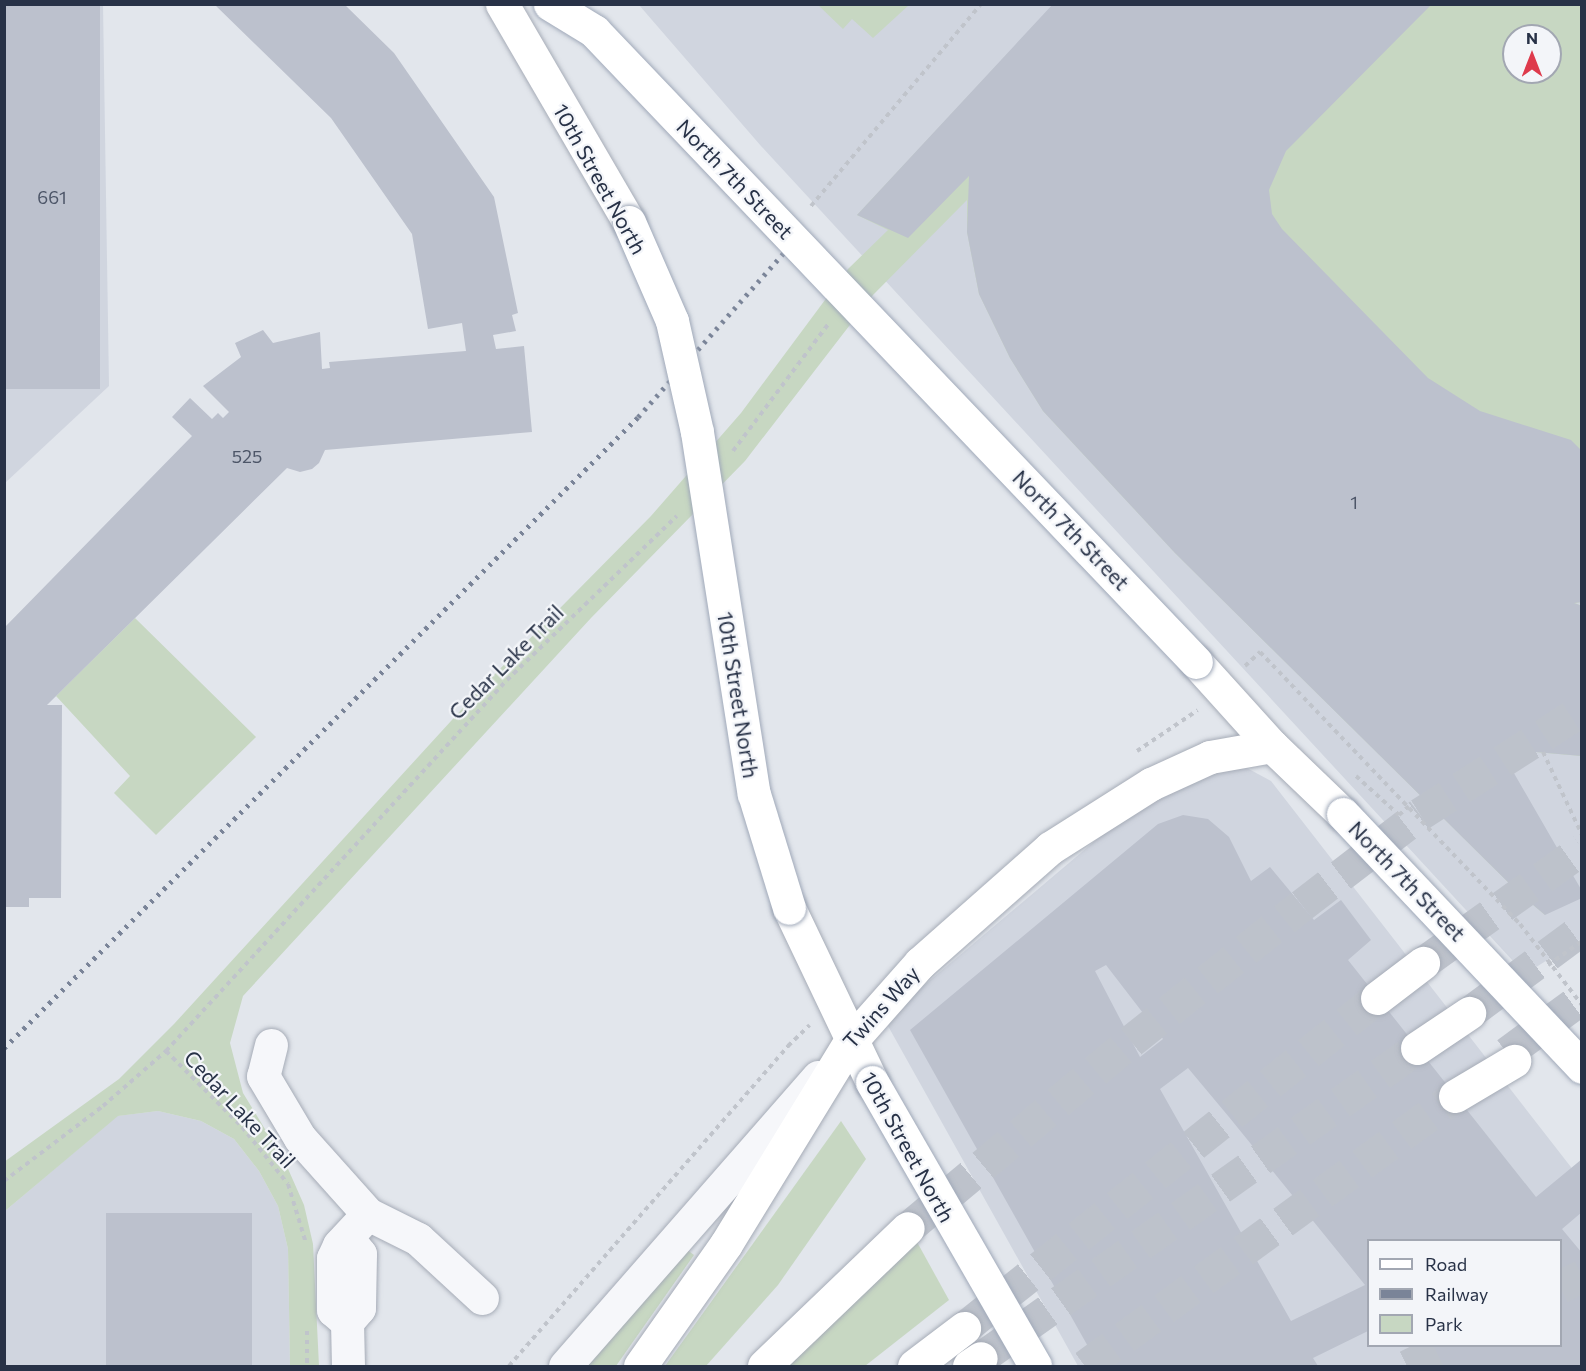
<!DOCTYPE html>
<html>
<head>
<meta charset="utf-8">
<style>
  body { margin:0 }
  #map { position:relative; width:1586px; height:1371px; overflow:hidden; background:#e2e6ec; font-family:Commissioner,sans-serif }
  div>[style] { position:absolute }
  .built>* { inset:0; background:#d0d5df }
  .green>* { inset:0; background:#c7d7c2 }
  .building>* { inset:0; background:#bcc1cd; transform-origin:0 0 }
  .highway-tunnel>* { height:33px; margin-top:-16.5px; transform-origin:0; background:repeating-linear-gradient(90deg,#bdc2cb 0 33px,transparent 0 49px) }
  .path>* { height:4px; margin-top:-2px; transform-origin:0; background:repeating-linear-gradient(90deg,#c0c4cb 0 4.5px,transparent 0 9px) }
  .roads { filter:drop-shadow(0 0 2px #a6acb7) drop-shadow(0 0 2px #a6acb7) }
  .minor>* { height:33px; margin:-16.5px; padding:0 16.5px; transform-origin:16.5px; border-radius:16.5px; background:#f6f7fa }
  .major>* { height:33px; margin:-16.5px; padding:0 16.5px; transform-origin:16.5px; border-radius:16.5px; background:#fff }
  .highway>* { height:33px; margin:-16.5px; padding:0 16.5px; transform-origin:16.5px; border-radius:16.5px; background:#fff }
  .rail>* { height:4.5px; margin-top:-2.25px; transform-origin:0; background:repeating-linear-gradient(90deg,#7a8498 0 3px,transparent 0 9px) }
  .bridges { filter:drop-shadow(0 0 2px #a0a9b9) drop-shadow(0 0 2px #a0a9b9) }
  .major-bridge>* { height:33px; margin:-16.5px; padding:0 16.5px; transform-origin:16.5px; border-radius:16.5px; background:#fff }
  span { translate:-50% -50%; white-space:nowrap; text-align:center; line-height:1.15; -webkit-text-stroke:4.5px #f3f5f9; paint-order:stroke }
  .number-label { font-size:18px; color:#4d5668 }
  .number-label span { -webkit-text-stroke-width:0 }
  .street-label { font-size:21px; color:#283247 }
  .frame { position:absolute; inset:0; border:6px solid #283247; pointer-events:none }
  .legend { position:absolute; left:1367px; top:1239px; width:195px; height:108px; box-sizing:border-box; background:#f3f5f9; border:2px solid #a2a7b2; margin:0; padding:8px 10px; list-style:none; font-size:18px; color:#283247 }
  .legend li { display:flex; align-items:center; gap:12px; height:30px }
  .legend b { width:30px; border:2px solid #a2a7b2 }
  .north { position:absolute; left:1502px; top:24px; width:60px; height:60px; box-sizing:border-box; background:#f3f5f9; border:2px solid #a2a7b2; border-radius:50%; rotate:0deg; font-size:16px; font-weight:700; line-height:24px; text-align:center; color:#283247 }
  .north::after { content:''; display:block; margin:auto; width:21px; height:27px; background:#de3a4c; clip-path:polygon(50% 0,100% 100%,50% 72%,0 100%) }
</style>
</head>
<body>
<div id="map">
  <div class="built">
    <div style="clip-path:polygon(5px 5px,103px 5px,109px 386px,5px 483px)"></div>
    <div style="clip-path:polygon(evenodd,639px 5px,1581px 5px,1581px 939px,1525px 974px,761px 146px,639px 5px,1514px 36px,1550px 36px,1550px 72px,1514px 72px,1514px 36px)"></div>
    <div style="clip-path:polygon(evenodd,1245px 767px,1271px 781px,1581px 1180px,1581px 1366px,1078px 1366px,888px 1026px,889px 1015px,1167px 780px,1245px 767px,1368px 1240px,1560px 1240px,1560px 1346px,1368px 1346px,1368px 1240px)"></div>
    <div style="clip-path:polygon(158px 1111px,201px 1121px,234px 1139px,259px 1171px,278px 1206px,288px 1249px,290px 1366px,5px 1366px,5px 1211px,117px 1116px)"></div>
  </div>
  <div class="green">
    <div style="clip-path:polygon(818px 5px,909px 5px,873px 38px,852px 19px,843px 29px)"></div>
    <div style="clip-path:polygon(evenodd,1053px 5px,1581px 5px,1582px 602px,1575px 603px,1582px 606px,1581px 756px,1500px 749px,1545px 915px,1520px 894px,1175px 553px,1043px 411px,1010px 358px,979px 294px,967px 232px,967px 200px,873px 295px,745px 461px,591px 618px,243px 996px,230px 1043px,243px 1093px,285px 1162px,304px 1205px,313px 1244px,319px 1366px,290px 1366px,288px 1249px,278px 1206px,259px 1171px,234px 1139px,201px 1121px,158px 1111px,118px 1116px,5px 1211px,4px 1162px,119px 1079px,174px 1024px,483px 686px,651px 516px,741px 413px,848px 269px,888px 230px,857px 215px,1053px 5px,1514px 36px,1550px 36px,1550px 72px,1514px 72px,1514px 36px)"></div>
    <div style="clip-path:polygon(135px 618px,256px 737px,156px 835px,114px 793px,130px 776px,56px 696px)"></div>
    <div style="clip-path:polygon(841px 1121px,866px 1159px,778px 1285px,706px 1366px,665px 1366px)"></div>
    <div style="clip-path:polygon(917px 1242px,949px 1300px,865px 1366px,784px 1366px)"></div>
    <div style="clip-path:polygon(686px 1249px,694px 1255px,616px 1366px,581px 1366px)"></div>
  </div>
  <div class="building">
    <div style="left:4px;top:4px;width:96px;height:385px"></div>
    <div style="clip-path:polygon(214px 4px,344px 4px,394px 53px,494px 197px,518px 313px,512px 315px,516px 331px,493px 335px,496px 349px,524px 346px,532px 432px,325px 450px,319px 463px,312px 469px,300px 472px,287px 468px,47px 705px,62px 705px,61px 898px,29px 898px,29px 907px,4px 907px,4px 628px,192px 436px,172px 417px,190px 398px,212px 419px,218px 413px,223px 418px,229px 412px,203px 386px,241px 357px,235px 343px,263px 330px,273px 343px,320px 332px,322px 369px,330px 368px,329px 362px,466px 351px,462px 323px,428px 329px,412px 234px,331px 118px)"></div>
    <div style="clip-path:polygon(1053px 4px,1432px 4px,1286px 151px,1269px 190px,1272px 214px,1282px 229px,1428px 378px,1480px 411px,1571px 440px,1582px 451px,1582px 602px,1574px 603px,1582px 606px,1582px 756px,1500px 749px,1582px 891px,1582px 898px,1545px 915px,1520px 894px,1175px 553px,1043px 411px,1010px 358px,979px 294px,967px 232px,969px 176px,908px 238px,857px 215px)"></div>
    <div style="clip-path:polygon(evenodd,1183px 815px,1208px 819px,1229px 837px,1251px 881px,1270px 867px,1314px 920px,1341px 900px,1371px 940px,1348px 960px,1536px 1197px,1582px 1159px,1582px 1212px,1562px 1229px,1582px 1253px,1582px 1366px,1428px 1366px,1413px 1346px,1560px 1346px,1560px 1240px,1368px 1240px,1368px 1331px,1313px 1358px,1318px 1366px,1099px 1366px,910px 1030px,1158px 824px,1183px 815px,1106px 965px,1163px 1039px,1140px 1057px,1095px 971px,1106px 965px,1183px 815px,1188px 1068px,1229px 1117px,1365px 1285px,1291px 1321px,1160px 1089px,1188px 1068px)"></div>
    <div style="left:106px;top:1213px;width:146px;height:153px"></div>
  </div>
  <div class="highway-tunnel">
    <div style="left:1423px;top:963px;width:196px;rotate:-35.6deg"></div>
    <div style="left:1469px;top:1013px;width:141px;rotate:-36.6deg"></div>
    <div style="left:1507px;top:1053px;width:93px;rotate:-36.3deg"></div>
    <div style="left:908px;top:1228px;width:291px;rotate:-40deg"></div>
    <div style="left:1131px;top:1041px;width:218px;rotate:-38.5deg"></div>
    <div style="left:1302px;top:905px;width:149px;rotate:-37.6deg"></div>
    <div style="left:1420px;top:814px;width:193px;rotate:-32.7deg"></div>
    <div style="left:1560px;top:1287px;width:25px;rotate:-27deg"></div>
    <div style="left:964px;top:1328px;width:529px;rotate:-38.63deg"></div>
    <div style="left:981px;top:1358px;width:535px;rotate:-35.41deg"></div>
    <div style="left:1085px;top:1366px;width:458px;rotate:-36.1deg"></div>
    <div style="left:1407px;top:1366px;width:46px;rotate:-26deg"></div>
  </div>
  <div class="path">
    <div style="left:811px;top:206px;width:264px;rotate:-49.9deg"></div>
    <div style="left:733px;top:451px;width:160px;rotate:-53.1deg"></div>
    <div style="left:1245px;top:666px;width:21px;rotate:-43deg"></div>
    <div style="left:1260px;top:652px;width:376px;rotate:46.3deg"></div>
    <div style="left:1520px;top:924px;width:102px;rotate:52.6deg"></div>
    <div style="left:1137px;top:751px;width:73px;rotate:-33.9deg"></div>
    <div style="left:1543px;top:752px;width:92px;rotate:64.8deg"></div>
    <div style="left:1356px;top:776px;width:58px;rotate:42.2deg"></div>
    <div style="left:1399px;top:815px;width:13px;rotate:-42deg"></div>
    <div style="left:1548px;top:965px;width:42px;rotate:-35.2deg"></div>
    <div style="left:166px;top:1051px;width:107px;rotate:45deg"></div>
    <div style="left:242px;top:1127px;width:73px;rotate:51.1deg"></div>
    <div style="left:288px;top:1184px;width:59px;rotate:73.1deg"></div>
    <div style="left:4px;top:1181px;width:124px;rotate:-37.1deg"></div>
    <div style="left:103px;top:1106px;width:84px;rotate:-41.1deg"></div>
    <div style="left:166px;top:1051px;width:504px;rotate:-47.41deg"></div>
    <div style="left:507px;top:680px;width:236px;rotate:-44deg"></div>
    <div style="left:307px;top:1331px;width:35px;rotate:90deg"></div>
    <div style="left:509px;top:1366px;width:425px;rotate:-48.9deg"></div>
    <div style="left:788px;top:1046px;width:30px;rotate:-44deg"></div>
  </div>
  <div class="roads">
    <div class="minor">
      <div style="left:271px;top:1045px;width:32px;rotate:104deg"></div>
      <div style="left:263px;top:1076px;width:72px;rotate:59.2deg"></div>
      <div style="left:300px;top:1138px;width:102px;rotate:48.2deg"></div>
      <div style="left:368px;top:1214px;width:56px;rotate:26.6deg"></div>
      <div style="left:418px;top:1239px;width:87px;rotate:42.7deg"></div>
      <div style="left:348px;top:1239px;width:19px;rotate:51deg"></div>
      <div style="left:360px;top:1254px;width:54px;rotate:91.1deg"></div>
      <div style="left:359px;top:1308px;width:18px;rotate:131deg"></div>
      <div style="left:347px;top:1322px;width:18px;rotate:-139deg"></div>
      <div style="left:333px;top:1310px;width:52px;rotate:-90deg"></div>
      <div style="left:333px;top:1258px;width:14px;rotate:-65deg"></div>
      <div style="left:339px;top:1245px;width:42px;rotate:-46.9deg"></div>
      <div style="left:347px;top:1322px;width:44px;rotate:88.7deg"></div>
      <div style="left:565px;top:1366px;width:384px;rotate:-48.8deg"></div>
    </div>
    <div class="major">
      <div style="left:502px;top:4px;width:252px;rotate:59.8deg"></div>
      <div style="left:1196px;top:662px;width:113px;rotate:47.9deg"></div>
      <div style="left:1272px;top:746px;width:98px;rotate:43.8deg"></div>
      <div style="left:789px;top:908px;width:193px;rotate:64.5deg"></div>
      <div style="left:850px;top:1042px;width:106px;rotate:-48.5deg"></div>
      <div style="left:920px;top:963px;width:174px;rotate:-41.5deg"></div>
      <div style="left:1050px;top:848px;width:120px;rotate:-32.4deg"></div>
      <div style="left:1151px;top:784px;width:65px;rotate:-24.6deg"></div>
      <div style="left:1210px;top:757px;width:63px;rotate:-10.1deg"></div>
    </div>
    <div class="highway">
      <div style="left:1377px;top:998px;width:58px;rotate:-37.3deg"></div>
      <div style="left:1417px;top:1048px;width:63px;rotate:-33.9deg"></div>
      <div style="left:1455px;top:1096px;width:69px;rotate:-30.7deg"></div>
      <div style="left:640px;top:1366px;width:149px;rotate:-54.8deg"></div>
      <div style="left:726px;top:1244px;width:237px;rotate:-58.5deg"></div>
      <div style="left:764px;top:1366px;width:199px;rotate:-43.8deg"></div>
      <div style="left:914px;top:1366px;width:63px;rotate:-37.2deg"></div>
      <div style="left:969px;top:1366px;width:14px;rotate:-34deg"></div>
    </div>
  </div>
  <div class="rail">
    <div style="left:4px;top:1048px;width:894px;rotate:-44.86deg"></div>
    <div style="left:638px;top:417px;width:247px;rotate:-48.4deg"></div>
  </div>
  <div class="bridges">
    <div class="major-bridge">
      <div style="left:550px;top:4px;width:52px;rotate:31.5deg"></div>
      <div style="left:594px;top:31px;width:872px;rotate:46.35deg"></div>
      <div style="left:629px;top:222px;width:108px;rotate:66.5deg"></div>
      <div style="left:672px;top:321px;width:114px;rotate:77.3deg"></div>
      <div style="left:697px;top:432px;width:366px;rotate:81.1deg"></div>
      <div style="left:754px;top:794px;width:119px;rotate:72.9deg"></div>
      <div style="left:1343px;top:814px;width:348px;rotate:46.6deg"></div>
      <div style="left:872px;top:1082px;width:327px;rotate:60.1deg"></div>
    </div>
  </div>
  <div class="number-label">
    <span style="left:52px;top:197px">661</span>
    <span style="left:247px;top:456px">525</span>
    <span style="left:1354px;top:502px">1</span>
  </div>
  <div class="street-label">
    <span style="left:600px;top:179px;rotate:61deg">10th Street North</span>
    <span style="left:735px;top:179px;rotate:46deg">North 7th Street</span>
    <span style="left:1071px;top:530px;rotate:46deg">North 7th Street</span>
    <span style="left:506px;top:662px;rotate:-45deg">Cedar Lake Trail</span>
    <span style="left:738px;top:695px;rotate:81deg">10th Street North</span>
    <span style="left:1407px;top:881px;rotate:46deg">North 7th Street</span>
    <span style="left:881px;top:1007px;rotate:-48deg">Twins Way</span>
    <span style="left:240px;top:1109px;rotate:47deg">Cedar Lake Trail</span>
    <span style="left:908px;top:1147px;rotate:61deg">10th Street North</span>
  </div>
  <div class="frame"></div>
  <ul class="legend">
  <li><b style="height:8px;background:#fff"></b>Road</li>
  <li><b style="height:8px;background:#7a8498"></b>Railway</li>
  <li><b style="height:16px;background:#c7d7c2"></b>Park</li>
  </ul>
  <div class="north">N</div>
</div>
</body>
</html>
